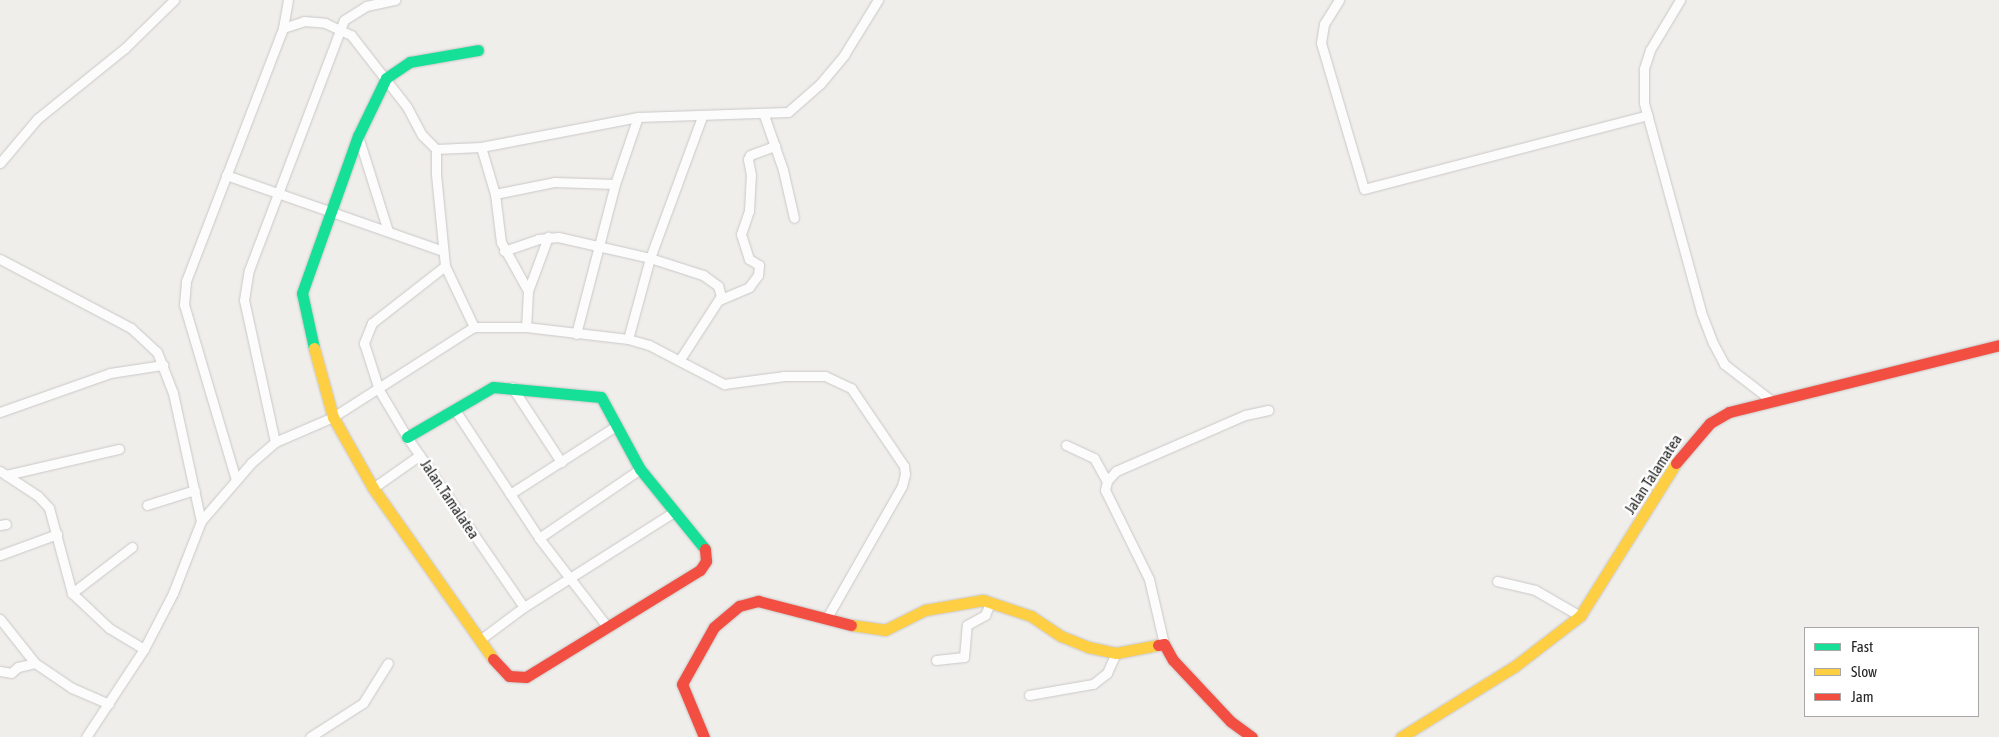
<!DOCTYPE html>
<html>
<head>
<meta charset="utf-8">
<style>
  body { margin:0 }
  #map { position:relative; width:1999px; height:737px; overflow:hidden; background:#f0eeeb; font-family:"Asap Condensed",sans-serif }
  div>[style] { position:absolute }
  .roads { filter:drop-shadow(0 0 1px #c9c8c7) drop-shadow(0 0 1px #c9c8c7) }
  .street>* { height:9px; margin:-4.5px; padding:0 4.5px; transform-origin:4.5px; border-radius:4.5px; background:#fdfcfc }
  .fast>* { height:11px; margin:-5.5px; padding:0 5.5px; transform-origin:5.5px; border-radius:5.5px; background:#16e098 }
  .slow>* { height:11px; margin:-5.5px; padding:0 5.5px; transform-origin:5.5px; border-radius:5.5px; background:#ffcf43 }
  .jam>* { height:11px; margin:-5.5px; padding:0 5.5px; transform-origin:5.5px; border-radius:5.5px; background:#f24e42 }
  span { translate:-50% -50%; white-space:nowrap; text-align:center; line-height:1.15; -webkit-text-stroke:5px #fff; paint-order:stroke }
  .street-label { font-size:15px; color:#222 }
  .legend { position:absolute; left:1804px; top:627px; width:175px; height:90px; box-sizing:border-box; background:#fff; border:1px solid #a7a7a7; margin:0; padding:6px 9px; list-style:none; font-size:15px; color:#222 }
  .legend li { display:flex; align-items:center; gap:10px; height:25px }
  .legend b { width:25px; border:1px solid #a7a7a7 }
</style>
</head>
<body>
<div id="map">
  <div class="roads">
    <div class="street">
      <div style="left:1339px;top:0;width:28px;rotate:122deg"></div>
      <div style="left:1324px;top:24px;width:19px;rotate:99deg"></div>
      <div style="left:1321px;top:43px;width:152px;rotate:73.6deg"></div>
      <div style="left:1364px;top:189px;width:293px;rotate:-14.6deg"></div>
      <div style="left:1680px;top:0;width:58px;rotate:121deg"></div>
      <div style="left:1650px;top:50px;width:20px;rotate:108deg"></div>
      <div style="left:1644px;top:69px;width:34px;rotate:90deg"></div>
      <div style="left:1644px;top:103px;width:217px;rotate:74.7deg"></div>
      <div style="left:1701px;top:312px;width:33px;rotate:69deg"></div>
      <div style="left:1713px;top:343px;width:24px;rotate:62deg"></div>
      <div style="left:1724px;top:364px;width:61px;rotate:37.6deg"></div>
      <div style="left:283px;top:28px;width:22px;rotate:-18deg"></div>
      <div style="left:304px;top:21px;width:21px;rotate:5deg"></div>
      <div style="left:325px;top:23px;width:29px;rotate:25deg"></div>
      <div style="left:351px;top:35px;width:91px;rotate:52.1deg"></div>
      <div style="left:407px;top:107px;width:32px;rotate:62deg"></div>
      <div style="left:422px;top:135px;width:20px;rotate:45deg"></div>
      <div style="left:436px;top:149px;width:25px;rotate:90deg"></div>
      <div style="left:436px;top:174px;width:92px;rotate:84.4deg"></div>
      <div style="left:445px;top:266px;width:68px;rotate:64.6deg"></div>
      <div style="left:764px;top:115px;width:58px;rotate:70.9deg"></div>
      <div style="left:783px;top:170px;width:49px;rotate:77.1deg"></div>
      <div style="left:358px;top:136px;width:100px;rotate:72.5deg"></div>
      <div style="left:481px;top:147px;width:49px;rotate:73.4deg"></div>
      <div style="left:495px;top:194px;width:48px;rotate:82.9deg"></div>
      <div style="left:501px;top:242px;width:56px;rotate:61.1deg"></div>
      <div style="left:528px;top:291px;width:36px;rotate:93deg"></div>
      <div style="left:436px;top:149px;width:45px;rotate:-2.5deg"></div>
      <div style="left:481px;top:147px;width:160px;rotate:-10.8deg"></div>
      <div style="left:638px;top:117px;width:150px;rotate:-1.9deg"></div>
      <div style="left:788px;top:112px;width:43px;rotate:-41.2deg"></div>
      <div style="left:820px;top:84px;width:38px;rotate:-50deg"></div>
      <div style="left:844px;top:55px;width:65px;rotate:-58.3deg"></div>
      <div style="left:0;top:163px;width:57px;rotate:-49.9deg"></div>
      <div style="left:37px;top:119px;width:113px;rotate:-38.9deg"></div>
      <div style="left:125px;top:48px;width:69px;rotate:-44.4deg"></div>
      <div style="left:226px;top:175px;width:230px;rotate:19.3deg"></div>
      <div style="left:495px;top:194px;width:60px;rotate:-11.5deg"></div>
      <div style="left:554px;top:182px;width:61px;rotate:1.9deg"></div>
      <div style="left:504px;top:251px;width:36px;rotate:-19deg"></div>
      <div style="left:538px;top:239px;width:20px;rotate:-6deg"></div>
      <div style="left:558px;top:237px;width:94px;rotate:12.9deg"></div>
      <div style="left:650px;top:258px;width:56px;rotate:17.8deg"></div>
      <div style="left:703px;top:275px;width:19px;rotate:36deg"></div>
      <div style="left:718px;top:286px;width:10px;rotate:73deg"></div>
      <div style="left:721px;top:296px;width:77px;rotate:122.9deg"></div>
      <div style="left:0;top:259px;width:148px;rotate:27.8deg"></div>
      <div style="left:131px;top:328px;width:35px;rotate:43deg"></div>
      <div style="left:157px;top:352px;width:44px;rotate:68.7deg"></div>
      <div style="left:173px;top:393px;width:131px;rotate:77.7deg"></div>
      <div style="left:445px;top:266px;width:93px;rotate:142deg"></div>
      <div style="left:372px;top:323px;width:22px;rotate:112deg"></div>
      <div style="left:364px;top:343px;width:49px;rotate:72.3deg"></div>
      <div style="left:379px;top:390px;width:55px;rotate:59.2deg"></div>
      <div style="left:407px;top:437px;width:206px;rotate:55.5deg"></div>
      <div style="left:528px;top:291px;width:58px;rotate:-69.7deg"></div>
      <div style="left:719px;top:300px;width:33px;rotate:-23deg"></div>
      <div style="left:749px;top:287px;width:15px;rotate:-53deg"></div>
      <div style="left:758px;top:275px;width:10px;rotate:-84deg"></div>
      <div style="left:759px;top:265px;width:12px;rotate:-149deg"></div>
      <div style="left:749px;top:259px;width:26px;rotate:-108deg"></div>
      <div style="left:741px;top:234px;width:24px;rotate:-71deg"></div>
      <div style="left:749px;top:211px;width:36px;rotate:-87deg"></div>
      <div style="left:751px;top:175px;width:16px;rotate:-101deg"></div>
      <div style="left:748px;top:159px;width:4px;rotate:-63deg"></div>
      <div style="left:750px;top:155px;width:27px;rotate:-20deg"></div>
      <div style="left:576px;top:334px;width:155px;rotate:-75.4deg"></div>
      <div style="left:615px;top:184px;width:71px;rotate:-71.1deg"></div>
      <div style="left:628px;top:339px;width:84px;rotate:-74.8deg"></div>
      <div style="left:650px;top:258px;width:150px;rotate:-69.8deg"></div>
      <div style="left:512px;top:387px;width:90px;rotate:56.8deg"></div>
      <div style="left:455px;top:410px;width:153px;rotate:56.7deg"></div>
      <div style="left:539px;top:538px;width:110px;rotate:52.4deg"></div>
      <div style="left:0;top:412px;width:117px;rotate:-19.5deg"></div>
      <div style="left:110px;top:373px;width:54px;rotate:-8.6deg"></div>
      <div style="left:275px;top:442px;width:145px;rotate:-102.3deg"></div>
      <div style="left:244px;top:300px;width:30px;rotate:-81deg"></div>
      <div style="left:249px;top:270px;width:267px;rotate:-69.2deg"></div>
      <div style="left:344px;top:20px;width:26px;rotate:-32deg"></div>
      <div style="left:366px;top:6px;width:30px;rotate:-12deg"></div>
      <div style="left:1066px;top:445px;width:31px;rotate:25deg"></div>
      <div style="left:1094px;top:458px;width:26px;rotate:61deg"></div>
      <div style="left:0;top:471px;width:45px;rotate:33.3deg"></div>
      <div style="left:38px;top:496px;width:16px;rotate:47deg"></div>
      <div style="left:49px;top:508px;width:88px;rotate:74.9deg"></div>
      <div style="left:6px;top:475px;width:116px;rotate:-13deg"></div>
      <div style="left:236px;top:480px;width:183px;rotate:-106.5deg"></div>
      <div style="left:184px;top:305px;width:24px;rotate:-85deg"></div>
      <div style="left:186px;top:281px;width:271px;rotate:-69deg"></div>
      <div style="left:283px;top:28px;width:28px;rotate:-80deg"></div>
      <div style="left:373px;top:488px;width:57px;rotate:-35.1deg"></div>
      <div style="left:510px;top:494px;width:126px;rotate:-32.7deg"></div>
      <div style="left:147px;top:505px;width:50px;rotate:-17.4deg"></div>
      <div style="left:0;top:525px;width:6px;rotate:-9deg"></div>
      <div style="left:539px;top:538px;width:122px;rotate:-34.3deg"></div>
      <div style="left:132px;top:547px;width:76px;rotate:142.5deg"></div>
      <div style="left:72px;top:593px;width:51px;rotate:43.4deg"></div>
      <div style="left:109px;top:628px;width:41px;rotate:31deg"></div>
      <div style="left:0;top:555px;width:61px;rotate:-20.2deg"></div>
      <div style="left:1497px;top:581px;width:39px;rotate:13deg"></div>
      <div style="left:1535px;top:590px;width:52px;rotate:30deg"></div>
      <div style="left:0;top:619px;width:56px;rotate:51.5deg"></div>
      <div style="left:481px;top:639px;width:54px;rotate:-36.7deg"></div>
      <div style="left:524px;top:607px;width:179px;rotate:-32.4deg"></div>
      <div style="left:1164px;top:644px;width:67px;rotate:-103deg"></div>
      <div style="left:1149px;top:579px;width:99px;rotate:-116.3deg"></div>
      <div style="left:1105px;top:490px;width:9px;rotate:-77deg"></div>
      <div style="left:1107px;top:481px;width:13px;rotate:-48deg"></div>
      <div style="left:1116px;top:471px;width:141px;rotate:-23.5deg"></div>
      <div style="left:1245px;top:415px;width:24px;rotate:-12deg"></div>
      <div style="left:936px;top:660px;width:28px;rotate:-6deg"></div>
      <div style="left:964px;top:657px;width:32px;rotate:-85deg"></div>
      <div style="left:967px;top:625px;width:21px;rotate:-29deg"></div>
      <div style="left:985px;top:615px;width:13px;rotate:-67deg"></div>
      <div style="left:0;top:671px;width:11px;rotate:10deg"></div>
      <div style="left:11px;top:673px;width:9px;rotate:-41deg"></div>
      <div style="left:18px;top:667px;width:17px;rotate:-13deg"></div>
      <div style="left:35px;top:663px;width:45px;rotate:34deg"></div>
      <div style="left:72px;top:688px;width:40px;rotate:23.4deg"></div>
      <div style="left:1029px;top:695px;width:65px;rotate:-9.8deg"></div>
      <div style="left:1093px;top:684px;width:18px;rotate:-38deg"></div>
      <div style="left:1107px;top:673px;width:22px;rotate:-66deg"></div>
      <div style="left:86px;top:737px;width:105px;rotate:-56.6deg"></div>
      <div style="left:144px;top:649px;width:63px;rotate:-62.6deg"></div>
      <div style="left:173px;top:593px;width:77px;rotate:-68.7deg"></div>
      <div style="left:201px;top:521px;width:77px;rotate:-49.2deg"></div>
      <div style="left:251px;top:463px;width:32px;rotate:-41deg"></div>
      <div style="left:275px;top:442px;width:63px;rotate:-23.3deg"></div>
      <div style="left:333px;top:417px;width:167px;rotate:-32.6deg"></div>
      <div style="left:474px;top:327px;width:52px"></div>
      <div style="left:526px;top:327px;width:103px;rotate:6.7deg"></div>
      <div style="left:628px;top:339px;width:22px;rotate:16deg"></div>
      <div style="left:649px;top:345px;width:85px;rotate:27.5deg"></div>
      <div style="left:724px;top:384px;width:61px;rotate:-7.6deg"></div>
      <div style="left:784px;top:376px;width:41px"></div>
      <div style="left:825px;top:376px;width:29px;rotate:25deg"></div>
      <div style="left:851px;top:388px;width:94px;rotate:55.8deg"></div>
      <div style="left:904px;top:466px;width:8px;rotate:83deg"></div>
      <div style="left:905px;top:474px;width:12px;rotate:104deg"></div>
      <div style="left:902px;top:486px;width:153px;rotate:119.7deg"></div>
      <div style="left:310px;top:737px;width:63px;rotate:-32.7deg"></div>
      <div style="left:363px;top:703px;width:47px;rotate:-58deg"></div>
    </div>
    <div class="fast">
      <div style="left:314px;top:348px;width:56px;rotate:-102.3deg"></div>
      <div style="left:302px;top:293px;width:167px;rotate:-70.4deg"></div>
      <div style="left:358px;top:136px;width:64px;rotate:-64.2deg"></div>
      <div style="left:386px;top:78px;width:29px;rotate:-34deg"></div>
      <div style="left:410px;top:62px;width:69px;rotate:-10deg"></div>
      <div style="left:407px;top:437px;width:99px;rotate:-30.2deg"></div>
      <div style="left:493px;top:387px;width:108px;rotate:5.3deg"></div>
      <div style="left:601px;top:397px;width:82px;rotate:61.6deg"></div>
      <div style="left:640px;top:469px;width:103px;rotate:50.9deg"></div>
    </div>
    <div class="slow">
      <div style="left:314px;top:348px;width:72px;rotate:74.6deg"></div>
      <div style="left:333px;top:417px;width:81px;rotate:60.6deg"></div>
      <div style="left:373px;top:488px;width:209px;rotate:54.9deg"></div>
      <div style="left:851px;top:625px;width:34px;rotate:8deg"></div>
      <div style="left:885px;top:630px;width:45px;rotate:-26.6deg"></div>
      <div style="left:925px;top:610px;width:59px;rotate:-9.8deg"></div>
      <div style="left:983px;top:600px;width:51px;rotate:18.4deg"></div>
      <div style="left:1031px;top:616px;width:36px;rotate:34deg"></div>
      <div style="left:1061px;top:636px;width:29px;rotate:22deg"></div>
      <div style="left:1088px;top:647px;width:29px;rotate:12deg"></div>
      <div style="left:1116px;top:653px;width:43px;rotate:-10.8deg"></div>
      <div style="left:1401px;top:737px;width:134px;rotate:-31.9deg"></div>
      <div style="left:1515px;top:666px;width:82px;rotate:-37.6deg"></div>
      <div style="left:1580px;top:616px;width:181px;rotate:-57.9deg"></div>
    </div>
    <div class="jam">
      <div style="left:1676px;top:463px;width:52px;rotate:-49.6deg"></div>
      <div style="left:1710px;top:423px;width:22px;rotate:-30deg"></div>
      <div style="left:1729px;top:412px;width:278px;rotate:-13.9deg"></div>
      <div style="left:1158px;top:645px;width:6px;rotate:-9deg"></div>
      <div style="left:1164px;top:644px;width:18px;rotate:61deg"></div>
      <div style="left:1173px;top:660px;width:83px;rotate:46.9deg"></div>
      <div style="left:1230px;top:721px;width:27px;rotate:36deg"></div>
      <div style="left:493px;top:659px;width:23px;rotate:47deg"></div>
      <div style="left:509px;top:676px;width:17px;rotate:3deg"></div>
      <div style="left:526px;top:677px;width:204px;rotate:-31.6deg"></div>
      <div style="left:700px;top:570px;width:11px;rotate:-56deg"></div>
      <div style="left:706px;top:561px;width:12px;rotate:-95deg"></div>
      <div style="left:704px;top:737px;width:57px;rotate:-112.5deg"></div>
      <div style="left:682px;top:684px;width:65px;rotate:-60.7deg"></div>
      <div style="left:714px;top:627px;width:33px;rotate:-40deg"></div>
      <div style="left:739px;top:606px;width:20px;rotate:-15deg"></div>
      <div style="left:758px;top:601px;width:96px;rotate:14.5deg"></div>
    </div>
  </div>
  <div class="street-label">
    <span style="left:1653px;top:474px;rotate:-57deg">Jalan Talamatea</span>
    <span style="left:450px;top:499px;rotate:56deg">Jalan.Tamalatea</span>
  </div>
  <ul class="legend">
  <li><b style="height:6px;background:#16e098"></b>Fast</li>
  <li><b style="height:6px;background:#ffcf43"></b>Slow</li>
  <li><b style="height:6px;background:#f24e42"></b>Jam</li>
  </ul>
</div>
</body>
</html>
